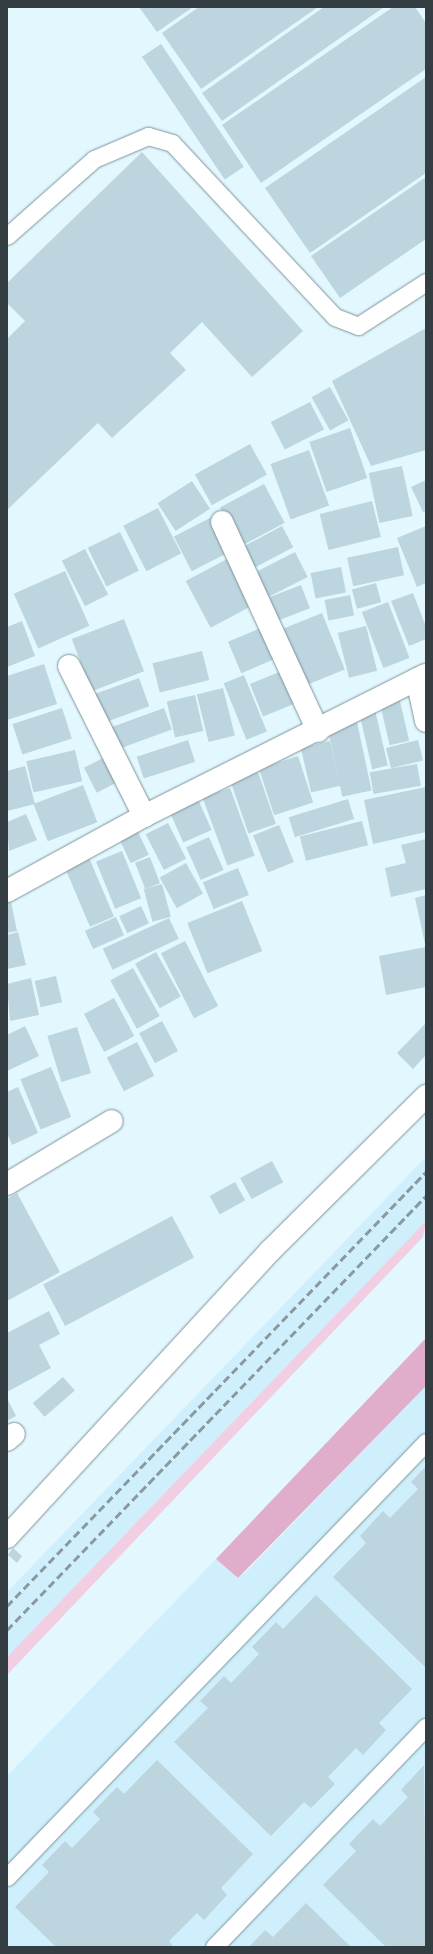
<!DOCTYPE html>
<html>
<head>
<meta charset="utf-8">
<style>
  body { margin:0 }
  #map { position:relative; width:433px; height:1954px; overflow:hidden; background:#e3f7fe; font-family:Signika,sans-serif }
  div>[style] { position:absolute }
  .built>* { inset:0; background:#ceeffb }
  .green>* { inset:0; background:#f2cee2 }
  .forest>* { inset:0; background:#e0aeca }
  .building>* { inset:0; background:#bdd5de; transform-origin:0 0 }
  .roads { filter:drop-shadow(0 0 1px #7d939b) drop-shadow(0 0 1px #7d939b) }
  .lane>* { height:17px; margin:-8.5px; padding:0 8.5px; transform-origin:8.5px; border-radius:8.5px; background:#fff }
  .street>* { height:22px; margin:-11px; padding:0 11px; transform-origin:11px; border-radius:11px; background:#fff }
  .rail>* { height:3px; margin-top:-1.5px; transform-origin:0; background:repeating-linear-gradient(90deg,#8a999f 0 8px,transparent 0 12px) }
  span { translate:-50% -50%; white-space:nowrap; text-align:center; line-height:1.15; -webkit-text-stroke:3px #e3f7fe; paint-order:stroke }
  .frame { position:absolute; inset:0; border:8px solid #343e42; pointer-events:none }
</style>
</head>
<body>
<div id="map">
  <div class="built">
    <div style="clip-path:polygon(426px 1157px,426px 1221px,7px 1657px,7px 1592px)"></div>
    <div style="clip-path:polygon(426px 1386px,426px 1947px,7px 1947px,7px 1776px,216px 1559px,238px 1578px,247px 1571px)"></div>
  </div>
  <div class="green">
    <div style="clip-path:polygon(426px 1221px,423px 1237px,7px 1675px,7px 1657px)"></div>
  </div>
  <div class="forest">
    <div style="clip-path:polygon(426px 1338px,426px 1386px,238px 1578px,216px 1559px)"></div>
  </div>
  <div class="building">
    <div style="clip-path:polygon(139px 7px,193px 7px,157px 32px)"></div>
    <div style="clip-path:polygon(199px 7px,318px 7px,201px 89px,162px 33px)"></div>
    <div style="clip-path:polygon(324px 7px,384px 7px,222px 121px,202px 93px)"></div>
    <div style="clip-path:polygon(393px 7px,415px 7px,426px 23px,426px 69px,261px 183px,222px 125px)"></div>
    <div style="left:161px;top:44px;width:148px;height:23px;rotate:56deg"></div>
    <div style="clip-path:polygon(426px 77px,426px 173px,310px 253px,265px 188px)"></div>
    <div style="clip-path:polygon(142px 152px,303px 331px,252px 377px,202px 322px,170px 353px,186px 370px,112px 438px,98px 423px,7px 510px,7px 339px,25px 321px,7px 303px,7px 283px)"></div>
    <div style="clip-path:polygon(426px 177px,426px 239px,340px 298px,311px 256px)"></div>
    <div style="clip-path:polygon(426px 328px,426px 450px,371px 466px,332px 381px)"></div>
    <div style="left:330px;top:387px;width:38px;height:21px;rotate:61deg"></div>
    <div style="left:310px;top:402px;width:31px;height:44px;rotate:63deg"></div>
    <div style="left:350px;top:428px;width:53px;height:43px;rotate:71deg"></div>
    <div style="left:250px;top:444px;width:35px;height:63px;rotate:61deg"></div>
    <div style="left:309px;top:450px;width:59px;height:41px;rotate:70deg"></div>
    <div style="left:402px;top:466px;width:51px;height:34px;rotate:78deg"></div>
    <div style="clip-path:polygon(426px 480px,426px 511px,423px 512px,411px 487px)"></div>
    <div style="left:192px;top:481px;width:33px;height:41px;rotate:57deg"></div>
    <div style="left:264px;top:484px;width:44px;height:50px;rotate:62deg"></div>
    <div style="left:372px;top:501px;width:37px;height:54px;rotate:76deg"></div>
    <div style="left:158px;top:508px;width:51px;height:39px;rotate:63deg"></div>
    <div style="left:214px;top:516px;width:39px;height:45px;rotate:63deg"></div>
    <div style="left:282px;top:526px;width:24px;height:52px;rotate:62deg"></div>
    <div style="clip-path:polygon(426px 526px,426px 583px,417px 587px,397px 538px)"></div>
    <div style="left:120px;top:532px;width:43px;height:36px;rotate:64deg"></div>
    <div style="left:398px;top:547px;width:29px;height:52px;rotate:78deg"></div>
    <div style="left:85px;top:549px;width:51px;height:26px;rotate:63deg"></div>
    <div style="left:295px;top:552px;width:28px;height:52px;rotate:63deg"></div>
    <div style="left:229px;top:558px;width:53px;height:49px;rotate:62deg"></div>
    <div style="left:341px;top:567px;width:26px;height:31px;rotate:79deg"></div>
    <div style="left:65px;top:571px;width:60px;height:56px;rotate:66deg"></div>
    <div style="left:376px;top:583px;width:20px;height:25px;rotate:75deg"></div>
    <div style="left:301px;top:585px;width:25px;height:43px;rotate:69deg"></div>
    <div style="clip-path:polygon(413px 593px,426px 627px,426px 639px,409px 646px,391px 601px)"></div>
    <div style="left:350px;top:595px;width:21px;height:26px;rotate:79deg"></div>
    <div style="left:388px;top:602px;width:60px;height:28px;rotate:69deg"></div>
    <div style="left:322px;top:613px;width:61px;height:50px;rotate:68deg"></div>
    <div style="left:124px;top:619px;width:56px;height:56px;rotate:69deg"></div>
    <div style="clip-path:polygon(22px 621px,35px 656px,7px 667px,7px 627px)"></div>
    <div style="left:366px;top:626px;width:46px;height:29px;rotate:76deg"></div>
    <div style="left:263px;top:627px;width:34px;height:38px;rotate:67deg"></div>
    <div style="left:202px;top:651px;width:30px;height:51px;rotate:76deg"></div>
    <div style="clip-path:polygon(44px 664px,57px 704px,7px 720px,7px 676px)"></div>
    <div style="left:287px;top:669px;width:35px;height:40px;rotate:68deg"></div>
    <div style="left:244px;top:675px;width:61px;height:22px;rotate:68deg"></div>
    <div style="left:139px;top:678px;width:30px;height:52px;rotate:70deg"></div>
    <div style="left:223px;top:688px;width:49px;height:27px;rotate:76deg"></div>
    <div style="left:195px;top:695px;width:37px;height:29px;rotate:77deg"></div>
    <div style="left:399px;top:697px;width:45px;height:20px;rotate:77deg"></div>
    <div style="left:62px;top:708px;width:32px;height:52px;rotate:72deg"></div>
    <div style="left:164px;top:708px;width:23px;height:59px;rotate:70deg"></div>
    <div style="left:375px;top:710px;width:57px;height:16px;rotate:77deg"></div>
    <div style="left:357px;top:722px;width:70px;height:30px;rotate:78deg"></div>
    <div style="left:188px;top:740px;width:23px;height:54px;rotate:72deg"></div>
    <div style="left:418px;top:740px;width:21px;height:33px;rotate:76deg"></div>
    <div style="left:330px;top:741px;width:46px;height:30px;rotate:77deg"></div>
    <div style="left:75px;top:750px;width:32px;height:50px;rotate:77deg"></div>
    <div style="left:109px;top:755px;width:28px;height:28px;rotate:63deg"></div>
    <div style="left:298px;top:756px;width:49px;height:41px;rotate:72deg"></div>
    <div style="left:417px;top:764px;width:22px;height:48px;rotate:80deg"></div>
    <div style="clip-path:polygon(25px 766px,35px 804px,7px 811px,7px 771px)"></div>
    <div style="left:258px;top:772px;width:55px;height:29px;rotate:71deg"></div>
    <div style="left:83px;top:785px;width:40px;height:53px;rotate:69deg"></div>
    <div style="clip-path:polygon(426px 787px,426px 832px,373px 844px,364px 800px)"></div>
    <div style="left:230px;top:788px;width:72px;height:29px;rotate:70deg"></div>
    <div style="left:197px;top:797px;width:36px;height:31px;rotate:66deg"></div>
    <div style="left:348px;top:799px;width:21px;height:62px;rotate:73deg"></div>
    <div style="clip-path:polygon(26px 814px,37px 840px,9px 851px,7px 822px)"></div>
    <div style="left:362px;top:821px;width:25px;height:64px;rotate:76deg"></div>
    <div style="left:134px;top:823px;width:35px;height:20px;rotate:65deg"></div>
    <div style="left:168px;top:823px;width:40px;height:25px;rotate:63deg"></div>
    <div style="left:279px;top:825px;width:40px;height:28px;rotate:68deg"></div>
    <div style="left:209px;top:837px;width:36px;height:25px;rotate:66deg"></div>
    <div style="clip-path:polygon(426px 839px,426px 889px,391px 897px,385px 868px,406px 863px,401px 845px)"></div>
    <div style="left:122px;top:851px;width:51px;height:28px;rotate:68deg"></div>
    <div style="left:87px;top:853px;width:69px;height:26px;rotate:67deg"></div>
    <div style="left:150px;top:857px;width:28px;height:16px;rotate:69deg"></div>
    <div style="left:186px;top:863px;width:35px;height:30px;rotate:61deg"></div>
    <div style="left:238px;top:868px;width:29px;height:38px;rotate:68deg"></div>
    <div style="left:162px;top:884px;width:34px;height:19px;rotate:75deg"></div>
    <div style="clip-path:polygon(426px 895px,426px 944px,425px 944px,415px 898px)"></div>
    <div style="left:242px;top:901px;width:54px;height:59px;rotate:68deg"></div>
    <div style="clip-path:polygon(11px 902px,17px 931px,7px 933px,7px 903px)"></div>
    <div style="left:141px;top:906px;width:19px;height:24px;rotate:65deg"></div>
    <div style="left:116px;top:917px;width:20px;height:34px;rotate:66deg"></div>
    <div style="left:169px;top:918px;width:23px;height:73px;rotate:65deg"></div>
    <div style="clip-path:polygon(18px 932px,26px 965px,7px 969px,7px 935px)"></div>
    <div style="left:185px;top:941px;width:73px;height:27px;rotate:63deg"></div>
    <div style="clip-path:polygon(426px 947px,426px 987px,386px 995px,379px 956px)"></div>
    <div style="left:156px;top:952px;width:51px;height:24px;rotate:61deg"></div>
    <div style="left:133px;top:968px;width:55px;height:26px;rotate:61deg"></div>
    <div style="left:56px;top:976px;width:27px;height:22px;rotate:77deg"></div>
    <div style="clip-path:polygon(31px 978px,39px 1015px,10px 1021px,7px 984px)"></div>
    <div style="left:114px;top:998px;width:43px;height:34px;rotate:62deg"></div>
    <div style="left:162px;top:1021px;width:34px;height:26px;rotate:62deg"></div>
    <div style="clip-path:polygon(426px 1023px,426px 1055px,413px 1069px,397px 1053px)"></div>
    <div style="clip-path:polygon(25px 1026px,39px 1056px,7px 1071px,7px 1035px)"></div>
    <div style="left:77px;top:1027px;width:48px;height:31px;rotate:73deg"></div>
    <div style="left:137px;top:1042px;width:38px;height:34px;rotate:63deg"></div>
    <div style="left:51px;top:1067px;width:54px;height:33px;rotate:68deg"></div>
    <div style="clip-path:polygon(18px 1087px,38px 1133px,12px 1145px,7px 1133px,7px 1092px)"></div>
    <div style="left:272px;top:1161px;width:24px;height:36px;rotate:62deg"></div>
    <div style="left:235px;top:1182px;width:21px;height:29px;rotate:61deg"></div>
    <div style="clip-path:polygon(17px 1193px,60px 1272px,7px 1301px,7px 1199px)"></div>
    <div style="left:172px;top:1216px;width:47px;height:146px;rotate:62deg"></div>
    <div style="clip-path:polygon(49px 1311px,60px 1334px,39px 1345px,51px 1368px,7px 1392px,7px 1333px)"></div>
    <div style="left:63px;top:1377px;width:18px;height:40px;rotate:49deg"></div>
    <div style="clip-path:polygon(7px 1398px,16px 1416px,7px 1421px)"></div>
    <div style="clip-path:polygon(426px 1466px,426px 1668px,333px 1577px,366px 1543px,360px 1536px,383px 1511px,390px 1518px,418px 1489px,411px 1482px)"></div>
    <div style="clip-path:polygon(13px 1548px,22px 1556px,17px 1563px,8px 1555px)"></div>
    <div style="clip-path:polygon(316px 1595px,412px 1689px,379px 1723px,386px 1730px,363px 1755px,356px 1748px,328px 1777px,335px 1784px,311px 1808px,304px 1802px,271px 1836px,174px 1742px,208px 1708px,200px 1701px,224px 1676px,231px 1683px,259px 1654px,252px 1647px,276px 1622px,283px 1629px)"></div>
    <div style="clip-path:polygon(157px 1760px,253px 1854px,221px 1888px,227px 1895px,204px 1920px,197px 1913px,169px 1941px,174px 1947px,56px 1947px,15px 1907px,49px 1872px,42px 1865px,65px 1841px,72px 1848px,100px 1819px,93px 1812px,117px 1787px,124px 1794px)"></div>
    <div style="clip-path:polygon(424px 1765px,426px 1947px,386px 1947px,323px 1885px,356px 1851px,349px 1844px,373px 1819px,380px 1826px,408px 1797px,401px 1790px)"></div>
    <div style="clip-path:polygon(306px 1903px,351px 1947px,249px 1947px,265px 1930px,273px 1937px)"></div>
  </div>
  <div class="roads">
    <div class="lane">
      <div style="left:7px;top:236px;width:116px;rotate:-41.5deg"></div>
      <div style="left:94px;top:159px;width:59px;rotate:-23.1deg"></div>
      <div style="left:148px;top:136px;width:25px;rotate:16deg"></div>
      <div style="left:172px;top:143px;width:238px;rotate:46.9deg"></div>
      <div style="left:335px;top:317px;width:25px;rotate:21deg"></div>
      <div style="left:358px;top:326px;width:81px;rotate:-32.9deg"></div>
      <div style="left:7px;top:1877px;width:604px;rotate:-46.07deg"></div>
      <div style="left:214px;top:1947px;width:306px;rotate:-46.1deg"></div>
    </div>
    <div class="street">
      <div style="left:222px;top:522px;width:230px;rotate:65.3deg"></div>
      <div style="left:69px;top:666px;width:168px;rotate:63.4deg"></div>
      <div style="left:417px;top:679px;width:43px;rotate:77.9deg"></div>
      <div style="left:7px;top:891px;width:156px;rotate:-28.7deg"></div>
      <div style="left:144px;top:816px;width:315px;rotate:-26.6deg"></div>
      <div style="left:7px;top:1184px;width:122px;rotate:-31deg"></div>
      <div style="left:7px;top:1440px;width:9px;rotate:-41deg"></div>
      <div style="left:7px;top:1537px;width:389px;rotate:-47.4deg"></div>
      <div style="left:270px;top:1251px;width:220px;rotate:-44.8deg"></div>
    </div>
  </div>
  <div class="rail">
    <div style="left:7px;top:1606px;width:603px;rotate:-46.01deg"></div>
    <div style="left:7px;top:1630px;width:603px;rotate:-46.01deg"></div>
  </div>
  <div class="frame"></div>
</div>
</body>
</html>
